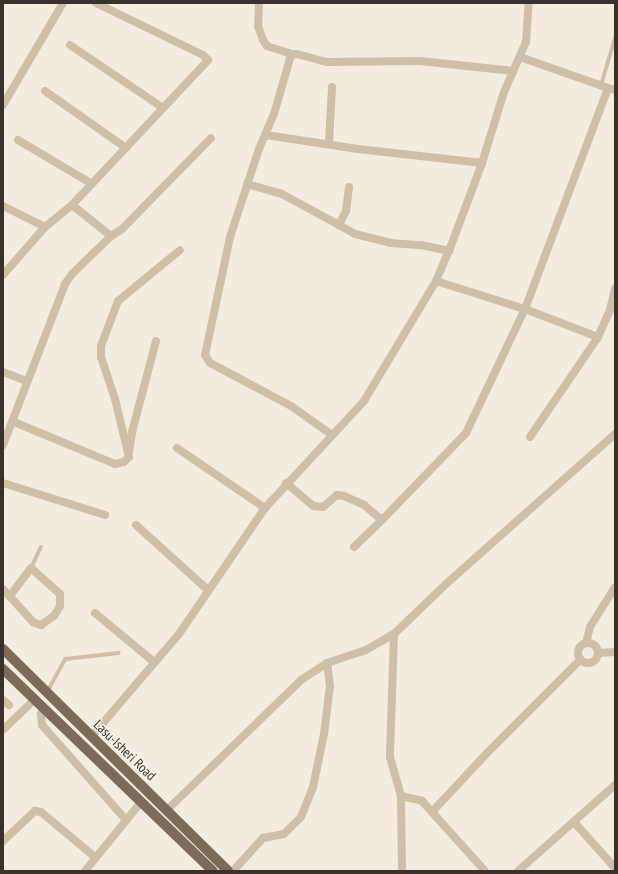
<!DOCTYPE html>
<html>
<head>
<meta charset="utf-8">
<style>
  body { margin:0 }
  #map { position:relative; width:618px; height:874px; overflow:hidden; background:#f4eddf; font-family:"PT Sans Narrow",sans-serif }
  div>[style] { position:absolute }
  .service>* { height:4px; margin:-2px; padding:0 2px; transform-origin:2px; border-radius:2px; background:#cdbfaa }
  .minor>* { height:8px; margin:-4px; padding:0 4px; transform-origin:4px; border-radius:4px; background:#cdbfaa }
  .minor>.ring { margin:-4px; padding:0; box-sizing:content-box; background:none; border:8px solid #cdbfaa; border-radius:50% }
  .primary>* { height:10px; margin:-5px; padding:0 5px; transform-origin:5px; border-radius:5px; background:#7c6b5a }
  span { translate:-50% -50%; white-space:nowrap; text-align:center; line-height:1.15; -webkit-text-stroke:3px #fbf6ec; paint-order:stroke }
  .street-label { font-size:14px; color:#3a312a }
  .frame { position:absolute; inset:0; border:4px solid #3a312a; pointer-events:none }
</style>
</head>
<body>
<div id="map">
  <div class="service">
    <div style="left:601px;top:85px;width:49px;rotate:-73.4deg"></div>
    <div style="left:31px;top:568px;width:23px;rotate:-65deg"></div>
    <div style="left:47px;top:692px;width:38px;rotate:-61deg"></div>
    <div style="left:65px;top:659px;width:54px;rotate:-6.3deg"></div>
  </div>
  <div class="minor">
    <div style="left:259px;top:3px;width:23px;rotate:92deg"></div>
    <div style="left:258px;top:26px;width:15px;rotate:70deg"></div>
    <div style="left:263px;top:40px;width:7px;rotate:56deg"></div>
    <div style="left:267px;top:46px;width:26px;rotate:18deg"></div>
    <div style="left:70px;top:45px;width:112px;rotate:34.1deg"></div>
    <div style="left:520px;top:57px;width:93px;rotate:19.4deg"></div>
    <div style="left:45px;top:91px;width:99px;rotate:35.1deg"></div>
    <div style="left:3px;top:105px;width:118px;rotate:-59.5deg"></div>
    <div style="left:266px;top:135px;width:93px;rotate:8.7deg"></div>
    <div style="left:358px;top:149px;width:125px;rotate:6.4deg"></div>
    <div style="left:18px;top:140px;width:86px;rotate:30.7deg"></div>
    <div style="left:329px;top:143px;width:56px;rotate:-86.9deg"></div>
    <div style="left:247px;top:184px;width:36px;rotate:16deg"></div>
    <div style="left:282px;top:194px;width:65px;rotate:28.5deg"></div>
    <div style="left:349px;top:187px;width:24px;rotate:97deg"></div>
    <div style="left:346px;top:211px;width:16px;rotate:117deg"></div>
    <div style="left:339px;top:225px;width:18px;rotate:29deg"></div>
    <div style="left:355px;top:234px;width:36px;rotate:14deg"></div>
    <div style="left:390px;top:243px;width:31px;rotate:4deg"></div>
    <div style="left:421px;top:245px;width:29px;rotate:12deg"></div>
    <div style="left:72px;top:205px;width:199px;rotate:-46.8deg"></div>
    <div style="left:208px;top:60px;width:7px;rotate:-135deg"></div>
    <div style="left:203px;top:55px;width:119px;rotate:-154.1deg"></div>
    <div style="left:3px;top:206px;width:47px;rotate:26.6deg"></div>
    <div style="left:45px;top:227px;width:64px;rotate:131.2deg"></div>
    <div style="left:45px;top:227px;width:35px;rotate:-39deg"></div>
    <div style="left:72px;top:205px;width:50px;rotate:38.5deg"></div>
    <div style="left:436px;top:281px;width:93px;rotate:17.5deg"></div>
    <div style="left:525px;top:309px;width:78px;rotate:21deg"></div>
    <div style="left:3px;top:372px;width:26px;rotate:21deg"></div>
    <div style="left:14px;top:422px;width:109px;rotate:22.6deg"></div>
    <div style="left:115px;top:464px;width:9px;rotate:-13deg"></div>
    <div style="left:124px;top:462px;width:7px;rotate:-45deg"></div>
    <div style="left:129px;top:457px;width:60px;rotate:-103.6deg"></div>
    <div style="left:115px;top:399px;width:44px;rotate:-108.4deg"></div>
    <div style="left:101px;top:357px;width:11px;rotate:-90deg"></div>
    <div style="left:101px;top:346px;width:48px;rotate:-69.3deg"></div>
    <div style="left:118px;top:301px;width:80px;rotate:-39.4deg"></div>
    <div style="left:332px;top:435px;width:50px;rotate:-144.7deg"></div>
    <div style="left:291px;top:406px;width:92px;rotate:-152deg"></div>
    <div style="left:210px;top:363px;width:9px;rotate:-122deg"></div>
    <div style="left:205px;top:355px;width:121px;rotate:-78deg"></div>
    <div style="left:230px;top:237px;width:93px;rotate:-71.8deg"></div>
    <div style="left:259px;top:149px;width:38px;rotate:-67deg"></div>
    <div style="left:274px;top:114px;width:61px;rotate:-73.9deg"></div>
    <div style="left:291px;top:55px;width:6px;rotate:-9deg"></div>
    <div style="left:297px;top:54px;width:31px;rotate:15deg"></div>
    <div style="left:327px;top:62px;width:93px;rotate:-0.6deg"></div>
    <div style="left:420px;top:61px;width:94px;rotate:6.1deg"></div>
    <div style="left:530px;top:437px;width:121px;rotate:-55.8deg"></div>
    <div style="left:598px;top:337px;width:30px;rotate:-66deg"></div>
    <div style="left:610px;top:310px;width:22px;rotate:-77deg"></div>
    <div style="left:3px;top:445px;width:173px;rotate:-68.9deg"></div>
    <div style="left:65px;top:284px;width:12px;rotate:-55deg"></div>
    <div style="left:72px;top:274px;width:54px;rotate:-44.3deg"></div>
    <div style="left:111px;top:236px;width:13px;rotate:-32deg"></div>
    <div style="left:122px;top:229px;width:127px;rotate:-45.6deg"></div>
    <div style="left:177px;top:448px;width:107px;rotate:34.3deg"></div>
    <div style="left:129px;top:452px;width:20px;rotate:-81deg"></div>
    <div style="left:132px;top:432px;width:94px;rotate:-75.2deg"></div>
    <div style="left:3px;top:483px;width:107px;rotate:17.4deg"></div>
    <div style="left:286px;top:483px;width:35px;rotate:40deg"></div>
    <div style="left:313px;top:506px;width:10px;rotate:6deg"></div>
    <div style="left:323px;top:507px;width:18px;rotate:-41deg"></div>
    <div style="left:337px;top:495px;width:7px;rotate:8deg"></div>
    <div style="left:344px;top:496px;width:22px;rotate:24deg"></div>
    <div style="left:364px;top:505px;width:23px;rotate:40deg"></div>
    <div style="left:382px;top:520px;width:121px;rotate:-46deg"></div>
    <div style="left:466px;top:433px;width:137px;rotate:-64.6deg"></div>
    <div style="left:525px;top:309px;width:236px;rotate:-69.4deg"></div>
    <div style="left:608px;top:88px;width:7px;rotate:16deg"></div>
    <div style="left:136px;top:525px;width:97px;rotate:42.1deg"></div>
    <div style="left:354px;top:547px;width:39px;rotate:-44deg"></div>
    <div style="left:3px;top:589px;width:45px;rotate:47.7deg"></div>
    <div style="left:33px;top:622px;width:9px;rotate:21deg"></div>
    <div style="left:41px;top:625px;width:16px;rotate:-35deg"></div>
    <div style="left:54px;top:616px;width:12px;rotate:-59deg"></div>
    <div style="left:60px;top:606px;width:12px;rotate:-90deg"></div>
    <div style="left:60px;top:594px;width:39px;rotate:-138deg"></div>
    <div style="left:31px;top:568px;width:35px;rotate:127deg"></div>
    <div style="left:95px;top:613px;width:77px;rotate:39.7deg"></div>
    <div style="left:394px;top:634px;width:123px;rotate:91.9deg"></div>
    <div style="left:390px;top:757px;width:41px;rotate:74.2deg"></div>
    <div class="ring" style="left:578px;top:643px;width:12px;height:12px"></div>
    <div style="left:586px;top:643px;width:16px;rotate:-76deg"></div>
    <div style="left:590px;top:627px;width:47px;rotate:-58deg"></div>
    <div style="left:598px;top:653px;width:17px;rotate:-3deg"></div>
    <div style="left:3px;top:700px;width:8px;rotate:40deg"></div>
    <div style="left:44px;top:709px;width:6px;rotate:121deg"></div>
    <div style="left:41px;top:714px;width:11px;rotate:85deg"></div>
    <div style="left:42px;top:725px;width:127px;rotate:48.5deg"></div>
    <div style="left:3px;top:730px;width:43px;rotate:-44.1deg"></div>
    <div style="left:91px;top:737px;width:135px;rotate:-49.5deg"></div>
    <div style="left:179px;top:634px;width:153px;rotate:-55.7deg"></div>
    <div style="left:265px;top:508px;width:146px;rotate:-47.2deg"></div>
    <div style="left:364px;top:401px;width:140px;rotate:-59deg"></div>
    <div style="left:436px;top:281px;width:33px;rotate:-67deg"></div>
    <div style="left:449px;top:251px;width:94px;rotate:-69.4deg"></div>
    <div style="left:482px;top:163px;width:74px;rotate:-72.8deg"></div>
    <div style="left:504px;top:92px;width:55px;rotate:-66.3deg"></div>
    <div style="left:526px;top:42px;width:39px;rotate:-86deg"></div>
    <div style="left:167px;top:810px;width:187px;rotate:-44.1deg"></div>
    <div style="left:301px;top:680px;width:31px;rotate:-33deg"></div>
    <div style="left:327px;top:663px;width:41px;rotate:-18.4deg"></div>
    <div style="left:366px;top:650px;width:32px;rotate:-30deg"></div>
    <div style="left:394px;top:634px;width:72px;rotate:-43.9deg"></div>
    <div style="left:446px;top:584px;width:226px;rotate:-41.6deg"></div>
    <div style="left:432px;top:812px;width:81px;rotate:-47deg"></div>
    <div style="left:487px;top:753px;width:132px;rotate:-45deg"></div>
    <div style="left:574px;top:822px;width:62px;rotate:48.3deg"></div>
    <div style="left:3px;top:841px;width:44px;rotate:-43.2deg"></div>
    <div style="left:35px;top:811px;width:6px;rotate:9deg"></div>
    <div style="left:41px;top:812px;width:70px;rotate:39.8deg"></div>
    <div style="left:85px;top:871px;width:89px;rotate:-50.9deg"></div>
    <div style="left:233px;top:871px;width:45px;rotate:-47.7deg"></div>
    <div style="left:263px;top:838px;width:21px;rotate:-11deg"></div>
    <div style="left:284px;top:834px;width:24px;rotate:-45deg"></div>
    <div style="left:301px;top:817px;width:32px;rotate:-68deg"></div>
    <div style="left:313px;top:787px;width:54px;rotate:-78.3deg"></div>
    <div style="left:324px;top:734px;width:48px;rotate:-82.9deg"></div>
    <div style="left:330px;top:686px;width:23px;rotate:-97deg"></div>
    <div style="left:402px;top:871px;width:75px;rotate:-90.8deg"></div>
    <div style="left:401px;top:796px;width:22px;rotate:13deg"></div>
    <div style="left:422px;top:801px;width:94px;rotate:48deg"></div>
    <div style="left:518px;top:871px;width:130px;rotate:-41.6deg"></div>
  </div>
  <div class="primary">
    <div style="left:3px;top:649px;width:316px;rotate:44.6deg"></div>
    <div style="left:3px;top:669px;width:291px;rotate:43.9deg"></div>
  </div>
  <div class="street-label">
    <span style="left:125px;top:750px;rotate:44deg">Lasu-Isheri Road</span>
  </div>
  <div class="frame"></div>
</div>
</body>
</html>
